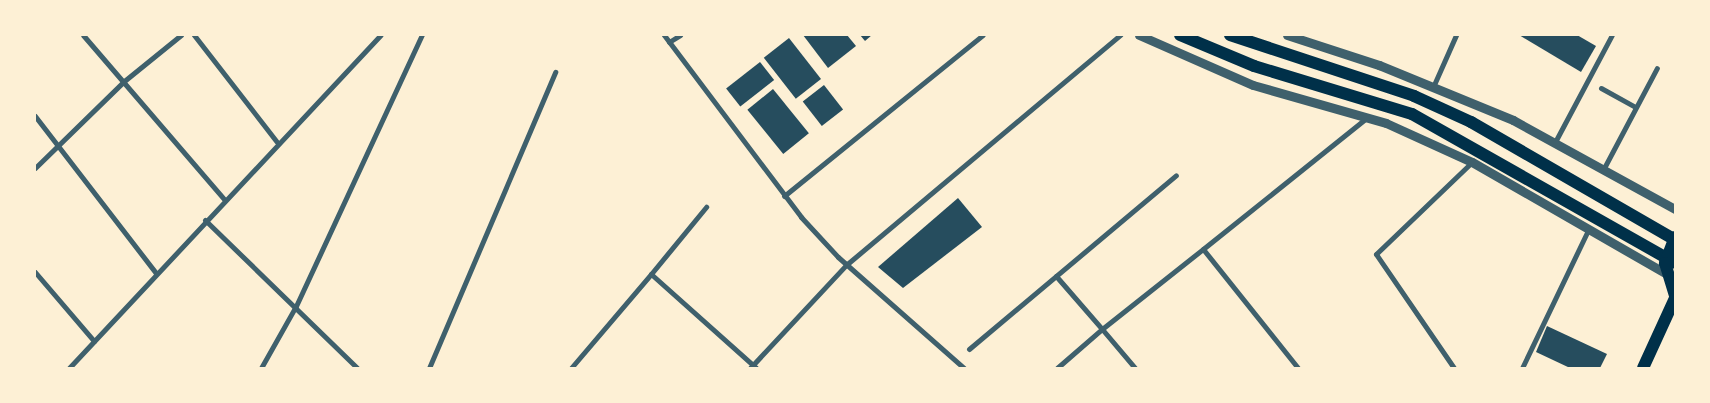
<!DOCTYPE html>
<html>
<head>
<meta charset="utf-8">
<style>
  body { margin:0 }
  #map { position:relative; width:1710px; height:403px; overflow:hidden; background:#fdf0d5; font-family:Raleway,sans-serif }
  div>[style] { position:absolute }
  .building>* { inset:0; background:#264d5e; transform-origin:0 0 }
  .minor>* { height:5px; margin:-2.5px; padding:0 2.5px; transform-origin:2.5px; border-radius:2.5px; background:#3f606c }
  .tertiary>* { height:9px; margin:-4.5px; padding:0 4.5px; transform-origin:4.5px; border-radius:4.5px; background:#3f606c }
  .primary>* { height:12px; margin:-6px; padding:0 6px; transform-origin:6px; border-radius:6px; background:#003049 }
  span { translate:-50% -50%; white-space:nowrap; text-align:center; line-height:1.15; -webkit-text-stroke:4px #fdf0d5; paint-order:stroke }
  .frame { position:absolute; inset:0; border:36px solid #fdf0d5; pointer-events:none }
</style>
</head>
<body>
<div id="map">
  <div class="building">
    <div style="clip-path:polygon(803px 35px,847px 35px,856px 46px,828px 68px)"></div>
    <div style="clip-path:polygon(860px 35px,872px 35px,865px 41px)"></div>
    <div style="clip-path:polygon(1519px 35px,1577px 35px,1596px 46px,1581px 72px)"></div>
    <div style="left:789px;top:38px;width:52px;height:32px;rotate:52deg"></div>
    <div style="left:760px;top:62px;width:23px;height:43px;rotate:52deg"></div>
    <div style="left:824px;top:85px;width:31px;height:27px;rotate:52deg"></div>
    <div style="left:773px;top:89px;width:57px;height:33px;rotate:51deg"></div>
    <div style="clip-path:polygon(958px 198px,982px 227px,903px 288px,878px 267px)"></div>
    <div style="clip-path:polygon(1547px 326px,1607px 354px,1600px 368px,1570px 368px,1536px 352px)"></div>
  </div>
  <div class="minor">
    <div style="left:83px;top:35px;width:216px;rotate:49.3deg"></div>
    <div style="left:194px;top:35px;width:135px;rotate:52.2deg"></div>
    <div style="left:664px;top:35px;width:228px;rotate:53deg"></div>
    <div style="left:801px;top:217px;width:54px;rotate:47.2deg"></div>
    <div style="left:838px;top:257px;width:168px;rotate:41.4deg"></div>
    <div style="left:669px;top:42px;width:13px;rotate:-32deg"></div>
    <div style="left:1433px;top:87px;width:57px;rotate:-66.1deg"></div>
    <div style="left:1601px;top:88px;width:39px;rotate:29deg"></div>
    <div style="left:35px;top:116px;width:198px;rotate:52.4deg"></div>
    <div style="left:1555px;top:142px;width:121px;rotate:-62deg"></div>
    <div style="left:35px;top:168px;width:123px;rotate:-44.3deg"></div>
    <div style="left:123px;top:82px;width:75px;rotate:-39deg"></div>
    <div style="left:1604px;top:168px;width:113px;rotate:-62.1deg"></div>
    <div style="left:784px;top:196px;width:256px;rotate:-39deg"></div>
    <div style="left:205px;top:220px;width:212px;rotate:44.2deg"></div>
    <div style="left:35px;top:272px;width:91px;rotate:49.5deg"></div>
    <div style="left:651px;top:274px;width:87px;rotate:-50.6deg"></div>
    <div style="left:1056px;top:276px;width:70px;rotate:49deg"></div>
    <div style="left:1102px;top:329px;width:129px;rotate:-38.4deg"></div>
    <div style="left:969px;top:349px;width:270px;rotate:-40deg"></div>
    <div style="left:69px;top:368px;width:456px;rotate:-46.9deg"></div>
    <div style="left:261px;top:368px;width:71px;rotate:-60.6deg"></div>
    <div style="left:296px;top:306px;width:299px;rotate:-65.1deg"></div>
    <div style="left:429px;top:368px;width:322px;rotate:-66.9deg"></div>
    <div style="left:571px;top:368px;width:123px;rotate:-49.6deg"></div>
    <div style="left:651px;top:274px;width:141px;rotate:41.8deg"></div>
    <div style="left:750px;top:368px;width:141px;rotate:-47deg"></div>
    <div style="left:846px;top:265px;width:358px;rotate:-40deg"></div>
    <div style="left:1057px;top:368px;width:60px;rotate:-40.9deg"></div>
    <div style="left:1102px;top:329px;width:51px;rotate:49.8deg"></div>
    <div style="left:1298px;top:368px;width:152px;rotate:-128.6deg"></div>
    <div style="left:1203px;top:249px;width:211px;rotate:-38.7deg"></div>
    <div style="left:1454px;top:368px;width:138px;rotate:-124.4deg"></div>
    <div style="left:1376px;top:254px;width:133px;rotate:-43.8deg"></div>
    <div style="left:1522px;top:368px;width:155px;rotate:-64.4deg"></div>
  </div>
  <div class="tertiary">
    <div style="left:1139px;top:35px;width:124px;rotate:23.7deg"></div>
    <div style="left:1253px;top:85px;width:138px;rotate:15.9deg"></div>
    <div style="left:1386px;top:123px;width:94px;rotate:24.4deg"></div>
    <div style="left:1472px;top:162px;width:223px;rotate:29.9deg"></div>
    <div style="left:1287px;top:35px;width:97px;rotate:18.1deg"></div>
    <div style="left:1379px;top:65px;width:145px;rotate:22.3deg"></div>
    <div style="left:1513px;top:120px;width:185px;rotate:28.8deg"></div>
  </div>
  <div class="primary">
    <div style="left:1180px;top:35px;width:80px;rotate:22.7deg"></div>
    <div style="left:1254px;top:66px;width:165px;rotate:16.9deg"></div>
    <div style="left:1412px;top:114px;width:302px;rotate:29.5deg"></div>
    <div style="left:1230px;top:35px;width:194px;rotate:18.3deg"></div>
    <div style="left:1414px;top:96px;width:63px;rotate:24.5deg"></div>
    <div style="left:1471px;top:122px;width:236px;rotate:30deg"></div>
    <div style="left:1675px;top:237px;width:28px;rotate:111deg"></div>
    <div style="left:1665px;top:263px;width:34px;rotate:73deg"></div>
    <div style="left:1643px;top:368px;width:77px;rotate:-65.4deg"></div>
  </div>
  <div class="frame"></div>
</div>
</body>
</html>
